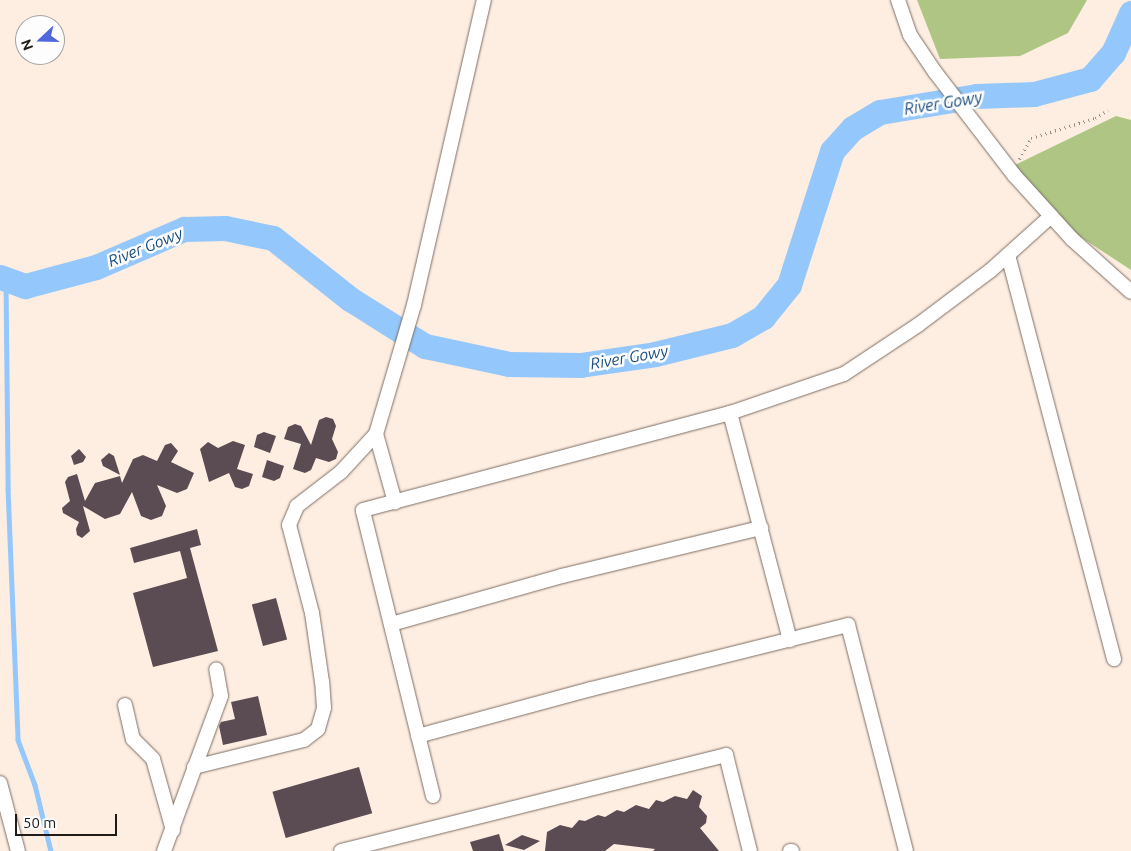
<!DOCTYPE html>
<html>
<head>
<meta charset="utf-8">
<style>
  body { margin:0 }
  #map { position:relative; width:1131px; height:851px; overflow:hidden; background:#feede1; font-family:Ubuntu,sans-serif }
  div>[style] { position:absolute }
  .forest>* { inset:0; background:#aec583 }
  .stream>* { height:4.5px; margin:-2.25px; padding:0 2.25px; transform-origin:2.25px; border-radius:2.25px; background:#94c7fb }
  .river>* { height:25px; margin:-12.5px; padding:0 12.5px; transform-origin:12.5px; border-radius:12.5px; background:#94c7fb }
  .building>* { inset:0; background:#5b4c54; transform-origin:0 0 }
  .path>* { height:2.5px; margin-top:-1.25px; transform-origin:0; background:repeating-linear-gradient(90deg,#988c84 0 1px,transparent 0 5px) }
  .roads { filter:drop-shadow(0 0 1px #7c6e64) drop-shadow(0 0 1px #7c6e64) }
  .minor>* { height:14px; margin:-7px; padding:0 7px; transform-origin:7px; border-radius:7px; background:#fff }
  span { translate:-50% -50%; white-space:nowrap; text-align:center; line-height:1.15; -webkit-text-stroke:5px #fdfdfd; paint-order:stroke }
  .water-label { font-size:16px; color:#1a4e7e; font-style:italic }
  .north { position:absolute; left:15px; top:15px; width:50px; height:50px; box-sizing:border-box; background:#fdfdfd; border:1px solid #a5a3a1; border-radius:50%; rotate:249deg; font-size:14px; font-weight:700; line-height:20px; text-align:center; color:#211b17 }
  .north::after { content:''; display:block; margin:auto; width:18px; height:22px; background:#4f68dd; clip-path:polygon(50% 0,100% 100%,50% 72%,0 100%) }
  .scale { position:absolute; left:15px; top:814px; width:102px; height:22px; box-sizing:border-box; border:2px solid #211b17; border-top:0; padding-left:6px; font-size:15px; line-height:18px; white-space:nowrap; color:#211b17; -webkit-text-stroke:4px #fdfdfd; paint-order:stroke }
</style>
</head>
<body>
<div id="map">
  <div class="forest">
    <div style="clip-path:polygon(917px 0,1087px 0,1068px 33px,1020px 56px,940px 59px)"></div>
    <div style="clip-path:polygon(1116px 116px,1131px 120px,1131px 270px,1076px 234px,1015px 165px)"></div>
  </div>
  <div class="stream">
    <div style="left:6px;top:281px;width:207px;rotate:89.4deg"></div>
    <div style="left:8px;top:488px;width:252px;rotate:87.7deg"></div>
    <div style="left:18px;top:740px;width:48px;rotate:69.3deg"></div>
    <div style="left:35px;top:785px;width:68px;rotate:76.4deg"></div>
  </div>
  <div class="river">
    <div style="left:0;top:277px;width:27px;rotate:20deg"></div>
    <div style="left:25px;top:286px;width:73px;rotate:-15deg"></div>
    <div style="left:96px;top:267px;width:96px;rotate:-23.4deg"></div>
    <div style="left:184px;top:229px;width:41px;rotate:-1.4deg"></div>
    <div style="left:225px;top:228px;width:49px;rotate:11.8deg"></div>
    <div style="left:273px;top:238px;width:98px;rotate:38.4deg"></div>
    <div style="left:350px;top:299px;width:89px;rotate:32.1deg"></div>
    <div style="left:425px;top:346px;width:86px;rotate:12.1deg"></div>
    <div style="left:509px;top:364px;width:71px;rotate:0.8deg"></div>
    <div style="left:580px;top:365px;width:76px;rotate:-8.3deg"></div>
    <div style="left:655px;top:354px;width:79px;rotate:-13.9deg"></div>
    <div style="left:732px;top:335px;width:36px;rotate:-30deg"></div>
    <div style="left:763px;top:317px;width:41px;rotate:-50.9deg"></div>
    <div style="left:789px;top:285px;width:141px;rotate:-72.2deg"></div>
    <div style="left:832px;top:151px;width:31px;rotate:-48deg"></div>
    <div style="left:853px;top:128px;width:31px;rotate:-31deg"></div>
    <div style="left:880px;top:112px;width:98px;rotate:-9.4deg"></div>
    <div style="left:977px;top:96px;width:57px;rotate:-2deg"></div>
    <div style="left:1034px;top:94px;width:58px;rotate:-15deg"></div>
    <div style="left:1090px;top:79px;width:35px;rotate:-49deg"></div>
    <div style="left:1113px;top:53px;width:44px;rotate:-65.8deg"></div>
  </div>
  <div class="building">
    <div style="clip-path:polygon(326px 417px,333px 419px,336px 426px,332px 439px,338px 452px,336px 459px,329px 462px,316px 458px,311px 470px,305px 473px,293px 469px,301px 444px,284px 439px,288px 427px,295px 424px,301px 426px,311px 445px,319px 420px)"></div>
    <div style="clip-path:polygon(264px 432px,276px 436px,270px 453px,254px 447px,257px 435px)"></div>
    <div style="clip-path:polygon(233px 441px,245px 445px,237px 469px,253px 474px,249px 486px,242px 489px,235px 487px,229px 473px,209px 482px,200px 449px,208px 442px,218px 448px)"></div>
    <div style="clip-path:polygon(171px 443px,178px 451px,171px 462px,194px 473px,187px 489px,177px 493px,157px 485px,166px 506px,162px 516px,151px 520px,141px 516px,132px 492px,120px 514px,105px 519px,83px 506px,90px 531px,82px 538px,77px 535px,76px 529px,79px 522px,63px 513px,62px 508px,70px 501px,65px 482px,68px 477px,77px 474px,85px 501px,95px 483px,120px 476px,122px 483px,133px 459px,143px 455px,157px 461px,165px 445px)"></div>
    <div style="clip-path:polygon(79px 449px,86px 457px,83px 462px,74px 465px,71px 456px)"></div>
    <div style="clip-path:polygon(109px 453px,114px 456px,120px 475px,103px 466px,101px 460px)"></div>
    <div style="clip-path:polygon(267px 460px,284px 466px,280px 478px,274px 481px,262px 477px)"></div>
    <div style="clip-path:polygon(197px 529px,201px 545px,190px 548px,218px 651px,153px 667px,133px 593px,187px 578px,180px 551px,134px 563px,130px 548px)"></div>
    <div style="left:276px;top:598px;width:43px;height:25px;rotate:75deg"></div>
    <div style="clip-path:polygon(258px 696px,267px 735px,223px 745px,219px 726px,221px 722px,235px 719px,231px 702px)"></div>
    <div style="left:359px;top:767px;width:48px;height:90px;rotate:74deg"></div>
    <div style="clip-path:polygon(693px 790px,702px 796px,699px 807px,707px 816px,706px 823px,700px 828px,719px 851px,653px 851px,655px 849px,614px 844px,605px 851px,545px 851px,547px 832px,560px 825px,572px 828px,579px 820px,585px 821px,598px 815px,605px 817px,617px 810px,624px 812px,636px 805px,649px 809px,656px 800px,663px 802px,675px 796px,687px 799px)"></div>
    <div style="clip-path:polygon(499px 834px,504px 851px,473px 851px,470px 842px)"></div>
    <div style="clip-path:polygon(522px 835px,540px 841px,524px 850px,505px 845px)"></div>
  </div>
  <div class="path">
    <div style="left:1019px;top:159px;width:24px;rotate:-60deg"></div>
    <div style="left:1031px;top:138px;width:67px;rotate:-17.4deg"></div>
    <div style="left:1095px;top:118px;width:15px;rotate:-32deg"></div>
  </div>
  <div class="roads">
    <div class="minor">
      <div style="left:898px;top:0;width:37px;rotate:71deg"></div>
      <div style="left:910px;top:35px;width:45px;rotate:56deg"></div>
      <div style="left:935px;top:72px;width:130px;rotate:52.5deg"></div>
      <div style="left:1014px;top:175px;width:86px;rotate:47.8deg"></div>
      <div style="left:1072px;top:239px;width:79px;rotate:41.9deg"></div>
      <div style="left:1008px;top:255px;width:418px;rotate:75.3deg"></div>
      <div style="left:730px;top:413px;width:120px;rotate:-18.9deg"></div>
      <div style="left:844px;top:374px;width:89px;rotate:-33.5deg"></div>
      <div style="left:918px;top:325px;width:90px;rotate:-36.9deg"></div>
      <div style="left:990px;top:271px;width:82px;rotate:-42deg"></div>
      <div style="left:376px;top:434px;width:134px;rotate:-73.6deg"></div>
      <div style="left:414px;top:305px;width:313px;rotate:-77.1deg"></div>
      <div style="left:391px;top:624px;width:178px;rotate:-15.7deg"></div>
      <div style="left:562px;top:576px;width:205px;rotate:-13.6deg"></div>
      <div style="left:125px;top:705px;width:35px;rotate:77deg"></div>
      <div style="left:133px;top:739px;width:28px;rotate:45deg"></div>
      <div style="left:153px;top:759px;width:74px;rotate:74.3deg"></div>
      <div style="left:418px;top:736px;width:179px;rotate:-15.2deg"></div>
      <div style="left:591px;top:689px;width:265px;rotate:-14deg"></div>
      <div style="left:848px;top:625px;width:233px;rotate:75.6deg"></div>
      <div style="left:194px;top:767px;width:113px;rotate:-13.8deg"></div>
      <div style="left:304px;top:740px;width:18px;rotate:-38deg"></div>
      <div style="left:318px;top:729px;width:22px;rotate:-74deg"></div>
      <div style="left:324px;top:708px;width:26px;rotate:-94deg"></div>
      <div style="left:322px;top:682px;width:70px;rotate:-98.2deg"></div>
      <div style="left:312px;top:613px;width:91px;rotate:-104.6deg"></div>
      <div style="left:289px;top:525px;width:21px;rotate:-67deg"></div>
      <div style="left:297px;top:506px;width:56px;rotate:-37.7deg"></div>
      <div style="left:341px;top:472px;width:52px;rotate:-47.4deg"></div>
      <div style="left:376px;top:434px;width:71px;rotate:74.4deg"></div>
      <div style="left:0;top:783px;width:70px;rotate:75.2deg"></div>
      <div style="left:433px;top:796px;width:294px;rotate:-103.8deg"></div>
      <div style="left:363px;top:510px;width:380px;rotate:-14.8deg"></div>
      <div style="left:730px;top:413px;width:235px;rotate:75.2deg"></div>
      <div style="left:164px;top:851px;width:165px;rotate:-69.8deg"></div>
      <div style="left:221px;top:696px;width:27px;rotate:-100deg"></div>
      <div style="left:341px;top:851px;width:397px;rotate:-14deg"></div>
      <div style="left:726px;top:755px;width:99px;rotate:76deg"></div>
      <div style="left:790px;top:851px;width:2px"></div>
    </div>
  </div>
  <div class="water-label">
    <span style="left:943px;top:103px;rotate:-9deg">River Gowy</span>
    <span style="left:145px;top:247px;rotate:-22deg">River Gowy</span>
    <span style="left:629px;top:357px;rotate:-10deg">River Gowy</span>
  </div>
  <div class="north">N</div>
  <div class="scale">50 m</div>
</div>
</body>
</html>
